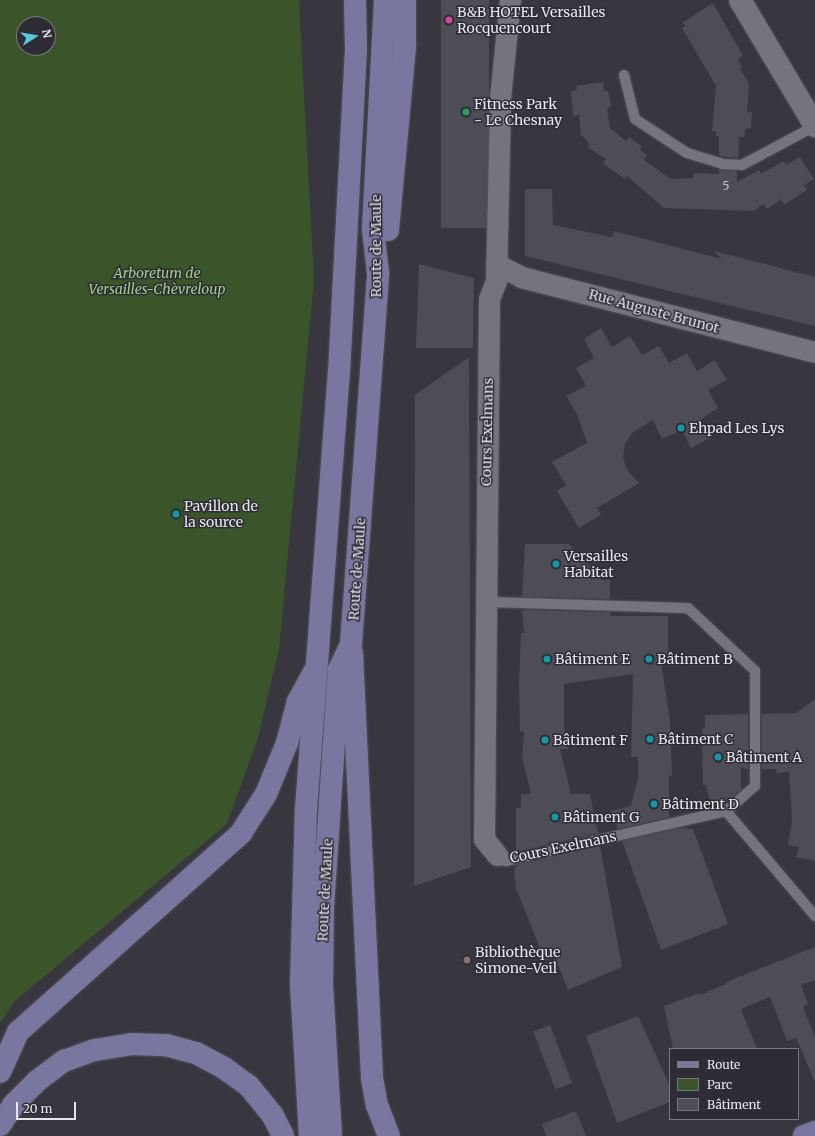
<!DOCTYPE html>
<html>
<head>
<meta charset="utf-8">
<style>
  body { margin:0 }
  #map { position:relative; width:815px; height:1136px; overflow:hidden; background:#38363f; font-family:Merriweather,serif }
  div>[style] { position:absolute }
  .green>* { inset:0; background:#3a552a }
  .building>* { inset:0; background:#4e4c55; transform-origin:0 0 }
  .roads { filter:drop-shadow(0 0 1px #535259) drop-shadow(0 0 1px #535259) }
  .service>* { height:10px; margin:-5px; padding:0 5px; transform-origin:5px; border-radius:5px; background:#75737d }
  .minor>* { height:21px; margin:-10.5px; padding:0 10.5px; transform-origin:10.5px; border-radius:10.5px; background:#75737d }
  .tertiary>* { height:22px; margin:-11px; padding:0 11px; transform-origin:11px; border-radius:11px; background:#75737d }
  .primary>* { height:22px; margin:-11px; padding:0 11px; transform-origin:11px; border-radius:11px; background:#7977a0 }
  .dots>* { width:11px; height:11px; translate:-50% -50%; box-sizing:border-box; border:2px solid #2e2c35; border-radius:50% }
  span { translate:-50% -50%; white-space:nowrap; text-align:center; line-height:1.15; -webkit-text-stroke:3px #2e2c35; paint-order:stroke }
  .number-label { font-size:12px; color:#c0bfc6 }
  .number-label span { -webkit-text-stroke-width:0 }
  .poi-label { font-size:14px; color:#e6e5eb }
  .left { translate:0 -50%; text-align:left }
  .street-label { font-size:14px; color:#e6e5eb }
  .park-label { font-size:14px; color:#a0ce86; font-style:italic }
  .legend { position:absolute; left:669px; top:1048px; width:130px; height:72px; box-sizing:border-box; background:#2e2c35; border:1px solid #78767e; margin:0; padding:5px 7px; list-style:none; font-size:12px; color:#e6e5eb }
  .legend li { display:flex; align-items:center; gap:8px; height:20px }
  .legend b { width:20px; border:1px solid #78767e }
  .north { position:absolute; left:16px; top:16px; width:40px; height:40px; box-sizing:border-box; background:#2e2c35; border:1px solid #78767e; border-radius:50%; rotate:78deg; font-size:11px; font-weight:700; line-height:16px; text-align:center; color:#e6e5eb }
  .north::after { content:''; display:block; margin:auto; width:14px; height:18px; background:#53cbdb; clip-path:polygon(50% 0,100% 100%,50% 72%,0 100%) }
  .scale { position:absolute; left:16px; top:1102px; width:60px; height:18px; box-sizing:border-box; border:2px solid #e6e5eb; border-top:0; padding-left:5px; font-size:12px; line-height:14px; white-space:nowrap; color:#e6e5eb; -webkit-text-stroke:3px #2e2c35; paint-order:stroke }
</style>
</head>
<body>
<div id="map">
  <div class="green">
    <div style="clip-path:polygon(evenodd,0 0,299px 0,314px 280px,279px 649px,258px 738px,227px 824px,15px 1001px,0 1023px,0 0,24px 24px,48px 24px,48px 48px,24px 48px,24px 24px)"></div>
  </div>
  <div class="building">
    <div style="left:441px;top:0;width:48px;height:228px"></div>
    <div style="clip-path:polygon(713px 3px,743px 56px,738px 59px,742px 67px,740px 69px,749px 84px,747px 112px,752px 112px,751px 129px,746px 128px,744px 137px,739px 137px,738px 158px,719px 156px,719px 136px,716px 136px,716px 131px,712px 131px,716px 86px,682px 28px,685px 26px,683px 22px)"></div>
    <div style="clip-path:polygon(603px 82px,604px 91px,608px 91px,610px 99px,611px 107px,607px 108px,610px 128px,626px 141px,629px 137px,642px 147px,640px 150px,647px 155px,644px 160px,671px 179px,693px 178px,694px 173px,719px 174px,719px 170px,737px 171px,737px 182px,759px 170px,761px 174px,784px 161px,786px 165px,800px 157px,814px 179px,804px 185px,807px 190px,784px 205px,781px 199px,767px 209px,764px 204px,753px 211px,664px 208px,627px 176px,625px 179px,603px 164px,606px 159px,589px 148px,588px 141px,581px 135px,579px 115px,573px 116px,571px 91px,577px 90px,576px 86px)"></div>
    <div style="clip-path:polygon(525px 189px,552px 189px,553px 225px,612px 237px,614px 231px,722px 259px,714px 251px,815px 277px,815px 326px,525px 256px)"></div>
    <div style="clip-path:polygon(419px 264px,474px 278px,473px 348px,416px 348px)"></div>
    <div style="clip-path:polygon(601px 328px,612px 347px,630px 336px,642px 355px,659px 346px,669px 363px,687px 353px,697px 371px,715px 360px,727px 380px,708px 390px,718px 408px,700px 420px,710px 438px,691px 448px,682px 430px,662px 439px,653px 420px,632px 433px,625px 444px,623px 458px,628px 471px,639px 483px,597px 508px,601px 515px,579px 528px,557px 491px,566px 485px,552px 462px,587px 443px,577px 414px,566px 396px,586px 386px,576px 368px,594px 358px,584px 339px)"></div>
    <div style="clip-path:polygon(469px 357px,471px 867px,414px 886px,415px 395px)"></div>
    <div style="clip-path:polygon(525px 544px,569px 544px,602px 580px,610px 580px,610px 599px,522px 597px)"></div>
    <div style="clip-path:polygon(522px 610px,610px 612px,610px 616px,668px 616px,668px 655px,664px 656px,665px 662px,661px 662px,670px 720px,672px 776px,669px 776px,669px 817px,618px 829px,611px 811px,631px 806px,638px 777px,638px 757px,631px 757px,633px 674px,564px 684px,564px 728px,568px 749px,560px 749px,571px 794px,590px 794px,598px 833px,516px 852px,516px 808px,521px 807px,521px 794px,531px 794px,522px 757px,524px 732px,520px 731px,519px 683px,521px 633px,524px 633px)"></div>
    <div style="clip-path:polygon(815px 699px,815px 861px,796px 857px,799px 847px,788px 845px,792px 822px,789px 771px,776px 774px,777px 769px,762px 769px,762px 714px,796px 713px)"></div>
    <div style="clip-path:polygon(748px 714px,748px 769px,741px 768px,741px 790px,728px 801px,711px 805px,706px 785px,703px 785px,702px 729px,705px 728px,705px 715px)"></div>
    <div style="clip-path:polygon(679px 828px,693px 829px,728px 924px,661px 950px,622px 841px)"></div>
    <div style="clip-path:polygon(600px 846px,622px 967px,568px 990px,555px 957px,545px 961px,516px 888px,514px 872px,516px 865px)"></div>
    <div style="clip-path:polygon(815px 947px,815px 980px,801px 985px,808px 1004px,803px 1007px,815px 1037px,815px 1082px,796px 1038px,787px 1041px,770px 997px,741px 1009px,757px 1049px,673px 1049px,664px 1006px,699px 993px,700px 995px,726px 984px,726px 982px)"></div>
    <div style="clip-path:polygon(638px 1016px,670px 1086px,670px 1102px,617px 1123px,586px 1036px)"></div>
    <div style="left:550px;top:1025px;width:62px;height:18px;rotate:69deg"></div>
    <div style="clip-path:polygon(576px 1111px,586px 1136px,546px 1136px,542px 1124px)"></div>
  </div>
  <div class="roads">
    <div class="service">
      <div style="left:624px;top:75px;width:45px;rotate:76deg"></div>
      <div style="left:635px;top:119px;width:62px;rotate:33.2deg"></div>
      <div style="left:687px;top:153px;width:37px;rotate:17deg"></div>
      <div style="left:722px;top:164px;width:20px;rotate:3deg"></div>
      <div style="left:742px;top:165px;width:83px;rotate:-28.1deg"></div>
      <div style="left:486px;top:602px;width:202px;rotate:1.7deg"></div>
      <div style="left:688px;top:608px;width:92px;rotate:43.2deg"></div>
      <div style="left:755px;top:671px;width:115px;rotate:90deg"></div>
      <div style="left:755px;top:786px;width:38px;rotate:139deg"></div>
      <div style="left:726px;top:811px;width:226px;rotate:167.2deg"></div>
      <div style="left:506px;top:861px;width:11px;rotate:-146deg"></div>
      <div style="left:726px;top:811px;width:138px;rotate:49.7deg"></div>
    </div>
    <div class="minor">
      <div style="left:496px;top:264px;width:28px;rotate:27deg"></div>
      <div style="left:521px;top:277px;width:303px;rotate:14.3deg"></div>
      <div style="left:497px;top:855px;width:21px;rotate:-129deg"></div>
      <div style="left:484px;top:839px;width:540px;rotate:-89.47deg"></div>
      <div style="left:489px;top:299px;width:19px;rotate:-69deg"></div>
      <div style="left:496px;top:281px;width:183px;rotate:-88.7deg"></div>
      <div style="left:500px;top:98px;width:99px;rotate:-84.2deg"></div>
    </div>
    <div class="tertiary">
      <div style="left:740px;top:0;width:147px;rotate:59.2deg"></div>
    </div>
    <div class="primary">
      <div style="left:388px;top:230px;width:186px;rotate:-84.7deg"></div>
      <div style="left:405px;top:45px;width:45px;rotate:-90deg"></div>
      <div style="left:352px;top:653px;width:425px;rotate:87.3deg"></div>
      <div style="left:372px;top:1078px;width:27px;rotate:80deg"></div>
      <div style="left:377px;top:1105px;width:33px;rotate:69deg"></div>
      <div style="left:0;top:1072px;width:44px;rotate:-65.8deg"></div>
      <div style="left:18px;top:1032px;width:299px;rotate:-41.7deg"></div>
      <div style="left:241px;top:833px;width:46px;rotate:-57.3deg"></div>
      <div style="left:266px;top:794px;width:55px;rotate:-67.6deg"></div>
      <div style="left:287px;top:743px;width:43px;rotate:-75.3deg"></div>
      <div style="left:298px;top:701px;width:33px;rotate:-61deg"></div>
      <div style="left:0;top:1125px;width:25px;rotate:-56deg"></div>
      <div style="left:14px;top:1104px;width:33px;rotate:-45deg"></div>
      <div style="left:37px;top:1081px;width:34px;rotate:-37deg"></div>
      <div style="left:64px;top:1061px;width:33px;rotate:-20deg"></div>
      <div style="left:95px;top:1050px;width:37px;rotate:-9deg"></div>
      <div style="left:132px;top:1044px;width:34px;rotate:2deg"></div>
      <div style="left:166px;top:1045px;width:31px;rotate:15deg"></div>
      <div style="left:196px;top:1053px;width:32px;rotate:28deg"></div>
      <div style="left:224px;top:1068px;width:31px;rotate:36deg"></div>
      <div style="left:249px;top:1086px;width:38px;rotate:51deg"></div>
      <div style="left:273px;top:1116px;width:22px;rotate:63deg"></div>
      <div style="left:310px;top:1136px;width:152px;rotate:-93.4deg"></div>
      <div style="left:301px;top:984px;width:175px;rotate:-88.4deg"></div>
      <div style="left:306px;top:809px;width:437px;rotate:-85.7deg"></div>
      <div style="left:339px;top:373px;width:324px;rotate:-87deg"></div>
      <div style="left:356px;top:49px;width:49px;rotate:-91.2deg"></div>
      <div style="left:331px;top:1136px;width:150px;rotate:-93.4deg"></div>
      <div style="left:322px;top:986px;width:78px;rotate:-89.3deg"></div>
      <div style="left:323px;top:908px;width:239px;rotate:-86.2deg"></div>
      <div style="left:339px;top:670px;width:29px;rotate:-65deg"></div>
      <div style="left:351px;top:644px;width:372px;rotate:-85.8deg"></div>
      <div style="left:378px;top:273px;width:44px;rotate:-96.5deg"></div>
      <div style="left:373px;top:229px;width:229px;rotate:-87deg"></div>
      <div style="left:804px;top:1136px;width:12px;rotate:-20deg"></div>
    </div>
  </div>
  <div class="dots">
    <div style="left:449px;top:20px;background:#d1479c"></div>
    <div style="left:466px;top:112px;background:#2e9e5b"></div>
    <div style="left:681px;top:428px;background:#0f9aa8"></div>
    <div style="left:176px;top:514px;background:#0f9aa8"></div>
    <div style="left:556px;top:564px;background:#0f9aa8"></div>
    <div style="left:547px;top:659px;background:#0f9aa8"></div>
    <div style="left:649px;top:659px;background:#0f9aa8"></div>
    <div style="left:650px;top:739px;background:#0f9aa8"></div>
    <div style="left:545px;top:740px;background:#0f9aa8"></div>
    <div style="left:718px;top:757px;background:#0f9aa8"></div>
    <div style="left:654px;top:804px;background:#0f9aa8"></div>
    <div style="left:555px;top:817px;background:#0f9aa8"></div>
    <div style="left:467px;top:960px;background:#8d6e63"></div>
  </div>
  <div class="number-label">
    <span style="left:726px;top:186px">5</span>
  </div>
  <div class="poi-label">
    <span class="left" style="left:457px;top:20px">B&amp;B HOTEL Versailles<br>Rocquencourt</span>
    <span class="left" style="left:474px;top:112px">Fitness Park<br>- Le Chesnay</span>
    <span class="left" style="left:689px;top:428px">Ehpad Les Lys</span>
    <span class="left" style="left:184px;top:514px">Pavillon de<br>la source</span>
    <span class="left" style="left:564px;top:564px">Versailles<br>Habitat</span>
    <span class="left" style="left:555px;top:659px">Bâtiment E</span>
    <span class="left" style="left:657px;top:659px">Bâtiment B</span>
    <span class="left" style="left:658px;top:739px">Bâtiment C</span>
    <span class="left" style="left:553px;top:740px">Bâtiment F</span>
    <span class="left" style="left:726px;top:757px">Bâtiment A</span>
    <span class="left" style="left:662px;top:804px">Bâtiment D</span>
    <span class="left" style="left:563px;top:817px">Bâtiment G</span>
    <span class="left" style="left:475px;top:960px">Bibliothèque<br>Simone-Veil</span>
  </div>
  <div class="street-label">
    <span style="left:376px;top:246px;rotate:-90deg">Route de Maule</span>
    <span style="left:654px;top:311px;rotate:15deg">Rue Auguste Brunot</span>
    <span style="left:487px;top:432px;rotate:-89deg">Cours Exelmans</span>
    <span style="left:357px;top:569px;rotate:-86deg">Route de Maule</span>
    <span style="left:563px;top:847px;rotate:-12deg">Cours Exelmans</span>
    <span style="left:325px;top:890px;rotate:-87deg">Route de Maule</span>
  </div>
  <div class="park-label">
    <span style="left:157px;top:281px">Arboretum de<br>Versailles-Chèvreloup</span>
  </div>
  <ul class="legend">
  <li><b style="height:5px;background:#7977a0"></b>Route</li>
  <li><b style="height:11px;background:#3a552a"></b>Parc</li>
  <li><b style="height:11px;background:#4e4c55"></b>Bâtiment</li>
  </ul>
  <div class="north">N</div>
  <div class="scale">20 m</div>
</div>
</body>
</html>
